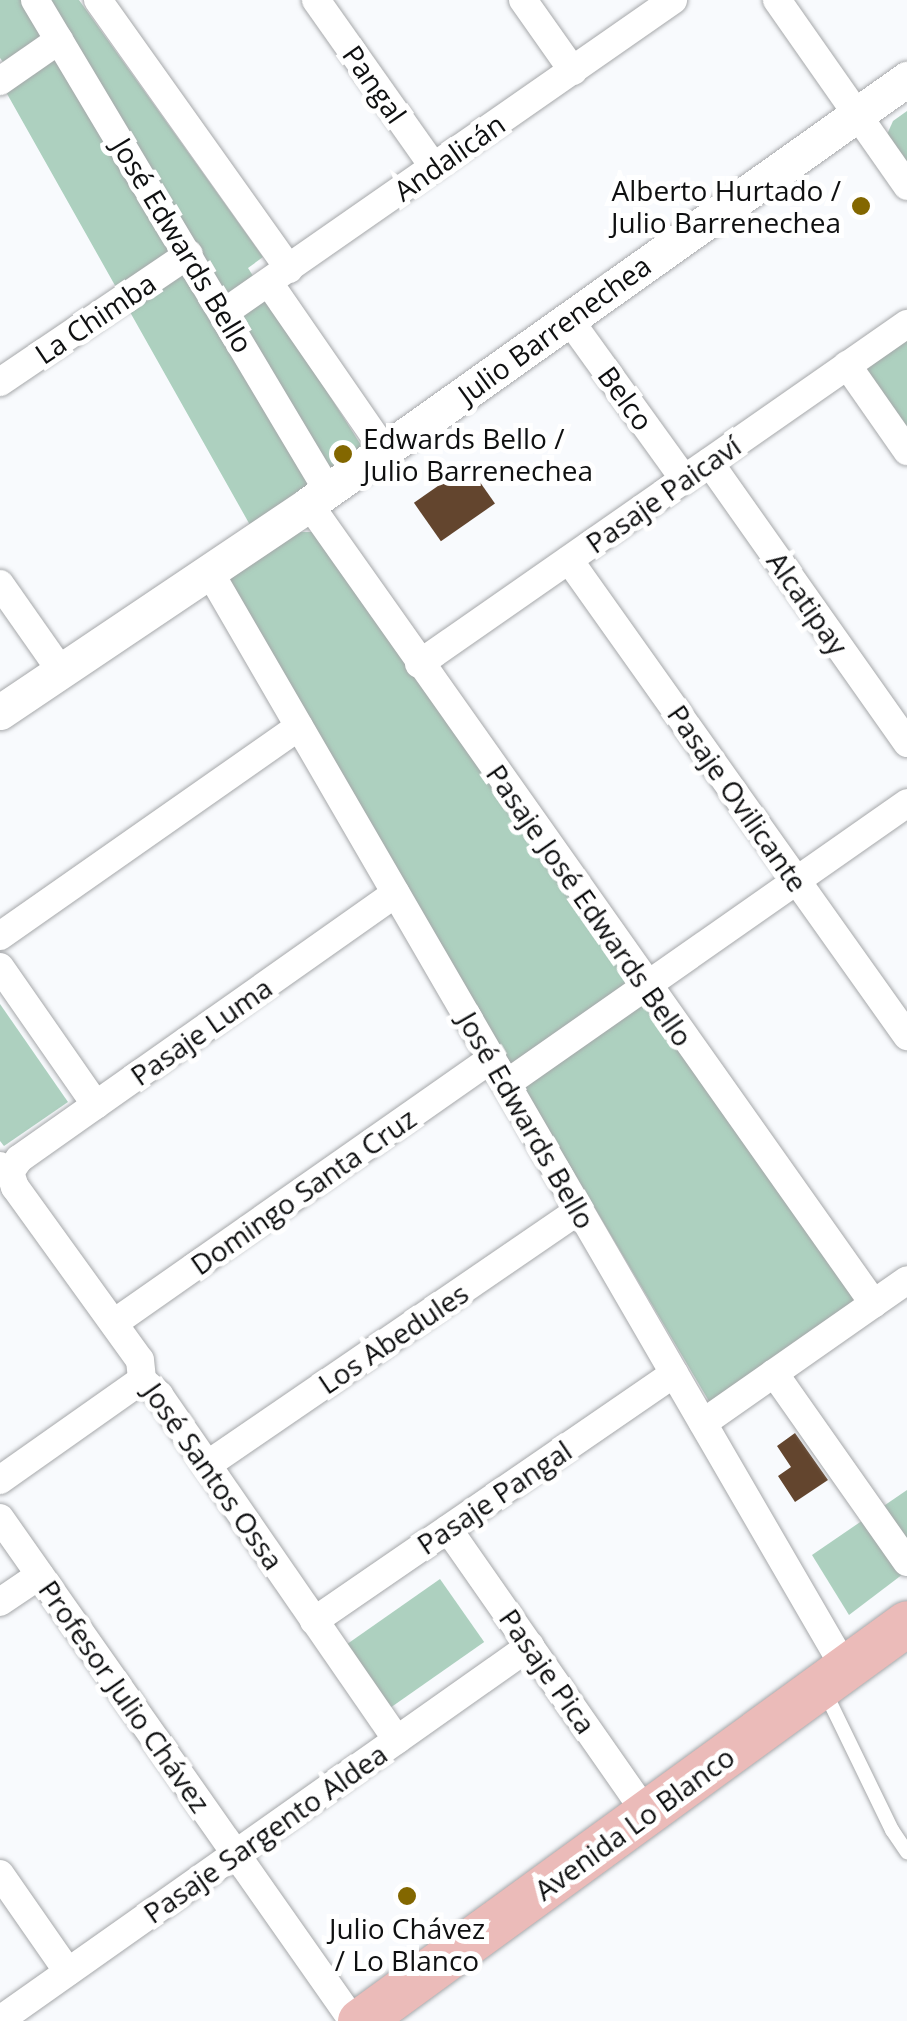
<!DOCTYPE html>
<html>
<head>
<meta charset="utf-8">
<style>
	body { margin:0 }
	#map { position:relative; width:907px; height:2021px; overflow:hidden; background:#f8fafd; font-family:"Open Sans",sans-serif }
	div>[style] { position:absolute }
	.green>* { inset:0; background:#add0bf; transform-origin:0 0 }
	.building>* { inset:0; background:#63452e; transform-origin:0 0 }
	.roads { filter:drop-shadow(0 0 2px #a6a8aa) drop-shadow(0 0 2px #a6a8aa) }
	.service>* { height:14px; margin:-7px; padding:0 7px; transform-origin:7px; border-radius:7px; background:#fff }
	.minor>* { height:28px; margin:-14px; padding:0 14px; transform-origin:14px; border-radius:14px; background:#fff }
	.tertiary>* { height:35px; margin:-17.5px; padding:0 17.5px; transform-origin:17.5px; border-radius:17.5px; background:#fff }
	.primary>* { height:45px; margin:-22.5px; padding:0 22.5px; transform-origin:22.5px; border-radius:22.5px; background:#ebbbb9 }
	.dots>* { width:28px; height:28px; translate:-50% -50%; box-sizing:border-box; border:5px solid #fff; border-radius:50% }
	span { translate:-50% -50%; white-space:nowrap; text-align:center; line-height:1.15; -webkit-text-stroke:10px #fff; paint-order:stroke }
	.street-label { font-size:28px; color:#0f1011 }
	.poi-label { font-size:28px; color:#0f1011 }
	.right { translate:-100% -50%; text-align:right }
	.left { translate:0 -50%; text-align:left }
</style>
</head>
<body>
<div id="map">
	<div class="green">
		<div style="clip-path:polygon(0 0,79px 0,263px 257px,248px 268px,363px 448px,250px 525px,6px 92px,18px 82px,0 58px)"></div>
		<div style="clip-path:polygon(907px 111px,907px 171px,885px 139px,893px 121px)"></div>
		<div style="clip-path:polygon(907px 340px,907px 435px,863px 371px)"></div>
		<div style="clip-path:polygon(297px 532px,314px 532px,866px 1300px,713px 1408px,224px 580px)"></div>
		<div style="clip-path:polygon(0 1004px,68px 1102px,4px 1146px,0 1141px)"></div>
		<div style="clip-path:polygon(907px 1490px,907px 1571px,849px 1615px,812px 1555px)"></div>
		<div style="left:440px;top:1579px;width:77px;height:115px;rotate:55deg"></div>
	</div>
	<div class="building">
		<div style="left:468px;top:465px;width:47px;height:66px;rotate:55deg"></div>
		<div style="clip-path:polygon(795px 1433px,828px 1480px,795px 1502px,778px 1476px,791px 1467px,777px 1446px)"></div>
	</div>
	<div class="roads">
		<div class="service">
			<div style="left:824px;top:1690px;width:156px;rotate:64.1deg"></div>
			<div style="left:892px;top:1830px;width:27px;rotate:56deg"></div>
		</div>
		<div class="minor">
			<div style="left:35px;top:0;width:572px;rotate:59.17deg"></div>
			<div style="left:98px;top:0;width:330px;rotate:54.6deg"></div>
			<div style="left:316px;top:0;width:204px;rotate:54.8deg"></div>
			<div style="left:523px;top:0;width:87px;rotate:54.8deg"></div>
			<div style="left:777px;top:0;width:227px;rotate:55deg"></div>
			<div style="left:0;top:81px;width:72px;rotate:-34.8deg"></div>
			<div style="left:269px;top:283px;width:204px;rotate:55.4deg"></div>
			<div style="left:225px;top:312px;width:546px;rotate:-34.85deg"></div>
			<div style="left:568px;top:318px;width:198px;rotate:54.2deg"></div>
			<div style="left:847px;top:365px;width:105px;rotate:55.1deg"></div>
			<div style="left:0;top:382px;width:228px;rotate:-34.1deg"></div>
			<div style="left:709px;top:462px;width:344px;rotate:54.8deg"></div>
			<div style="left:309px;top:504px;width:979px;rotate:54.77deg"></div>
			<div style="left:569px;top:560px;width:584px;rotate:54.62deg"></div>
			<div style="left:209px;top:571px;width:1268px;rotate:59.9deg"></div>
			<div style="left:0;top:584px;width:106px;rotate:55deg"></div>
			<div style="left:419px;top:664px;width:595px;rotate:-34.87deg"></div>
			<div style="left:0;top:936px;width:365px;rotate:-35deg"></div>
			<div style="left:0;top:967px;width:168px;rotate:55.2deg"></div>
			<div style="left:506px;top:1084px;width:490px;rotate:-35deg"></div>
			<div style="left:0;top:1166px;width:12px;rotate:31deg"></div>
			<div style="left:10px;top:1172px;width:16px;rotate:72deg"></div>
			<div style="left:15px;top:1187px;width:213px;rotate:54.2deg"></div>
			<div style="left:140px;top:1360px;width:20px;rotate:84deg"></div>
			<div style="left:10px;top:1172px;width:16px;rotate:-55deg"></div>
			<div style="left:19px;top:1159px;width:461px;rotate:-35.2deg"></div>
			<div style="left:114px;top:1323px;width:462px;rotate:-35deg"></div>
			<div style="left:774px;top:1373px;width:231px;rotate:54.9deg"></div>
			<div style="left:142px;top:1380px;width:23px;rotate:41deg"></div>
			<div style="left:159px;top:1395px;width:419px;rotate:55.4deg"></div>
			<div style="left:703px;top:1423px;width:249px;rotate:-35deg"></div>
			<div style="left:207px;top:1465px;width:451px;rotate:-34.4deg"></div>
			<div style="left:0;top:1480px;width:174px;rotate:-35.2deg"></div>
			<div style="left:0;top:1518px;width:615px;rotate:54.94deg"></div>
			<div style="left:448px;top:1529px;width:348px;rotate:55.1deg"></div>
			<div style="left:0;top:1602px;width:48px;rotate:-34deg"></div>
			<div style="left:314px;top:1621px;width:437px;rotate:-34.5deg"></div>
			<div style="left:0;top:1874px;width:119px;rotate:55.2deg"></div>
			<div style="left:0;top:2020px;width:649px;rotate:-35.21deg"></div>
		</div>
		<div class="tertiary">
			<div style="left:0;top:712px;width:372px;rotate:-33.9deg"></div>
			<div style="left:309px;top:504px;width:734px;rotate:-35.4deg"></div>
		</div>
		<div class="primary">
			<div style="left:360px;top:2021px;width:676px;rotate:-36.04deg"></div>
		</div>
	</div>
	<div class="dots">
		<div style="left:861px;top:206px;background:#836700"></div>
		<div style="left:343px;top:454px;background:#836700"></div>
		<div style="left:407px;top:1896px;background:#836700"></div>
	</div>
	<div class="street-label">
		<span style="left:375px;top:84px;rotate:55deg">Pangal</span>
		<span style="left:449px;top:157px;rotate:-35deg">Andalicán</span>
		<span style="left:183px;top:245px;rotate:59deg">José Edwards Bello</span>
		<span style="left:95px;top:318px;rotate:-34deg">La Chimba</span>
		<span style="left:554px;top:329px;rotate:-36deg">Julio Barrenechea</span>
		<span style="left:626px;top:398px;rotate:54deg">Belco</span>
		<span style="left:663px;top:494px;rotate:-35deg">Pasaje Paicaví</span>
		<span style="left:808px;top:603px;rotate:55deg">Alcatipay</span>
		<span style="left:738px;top:798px;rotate:55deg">Pasaje Ovilicante</span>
		<span style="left:590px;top:905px;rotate:55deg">Pasaje José Edwards Bello</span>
		<span style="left:201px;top:1031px;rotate:-35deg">Pasaje Luma</span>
		<span style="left:527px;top:1120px;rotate:60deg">José Edwards Bello</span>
		<span style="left:303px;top:1191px;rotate:-35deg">Domingo Santa Cruz</span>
		<span style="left:393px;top:1338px;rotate:-34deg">Los Abedules</span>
		<span style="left:214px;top:1476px;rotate:55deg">José Santos Ossa</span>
		<span style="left:494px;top:1497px;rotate:-34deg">Pasaje Pangal</span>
		<span style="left:548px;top:1671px;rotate:55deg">Pasaje Pica</span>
		<span style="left:125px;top:1696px;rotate:55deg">Profesor Julio Chávez</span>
		<span style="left:634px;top:1823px;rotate:-36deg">Avenida Lo Blanco</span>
		<span style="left:265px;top:1833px;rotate:-35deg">Pasaje Sargento Aldea</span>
	</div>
	<div class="poi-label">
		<span class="right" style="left:841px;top:206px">Alberto Hurtado /<br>Julio Barrenechea</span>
		<span class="left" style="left:363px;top:454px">Edwards Bello /<br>Julio Barrenechea</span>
		<span style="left:407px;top:1944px">Julio Chávez<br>/ Lo Blanco</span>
	</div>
</div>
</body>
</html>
